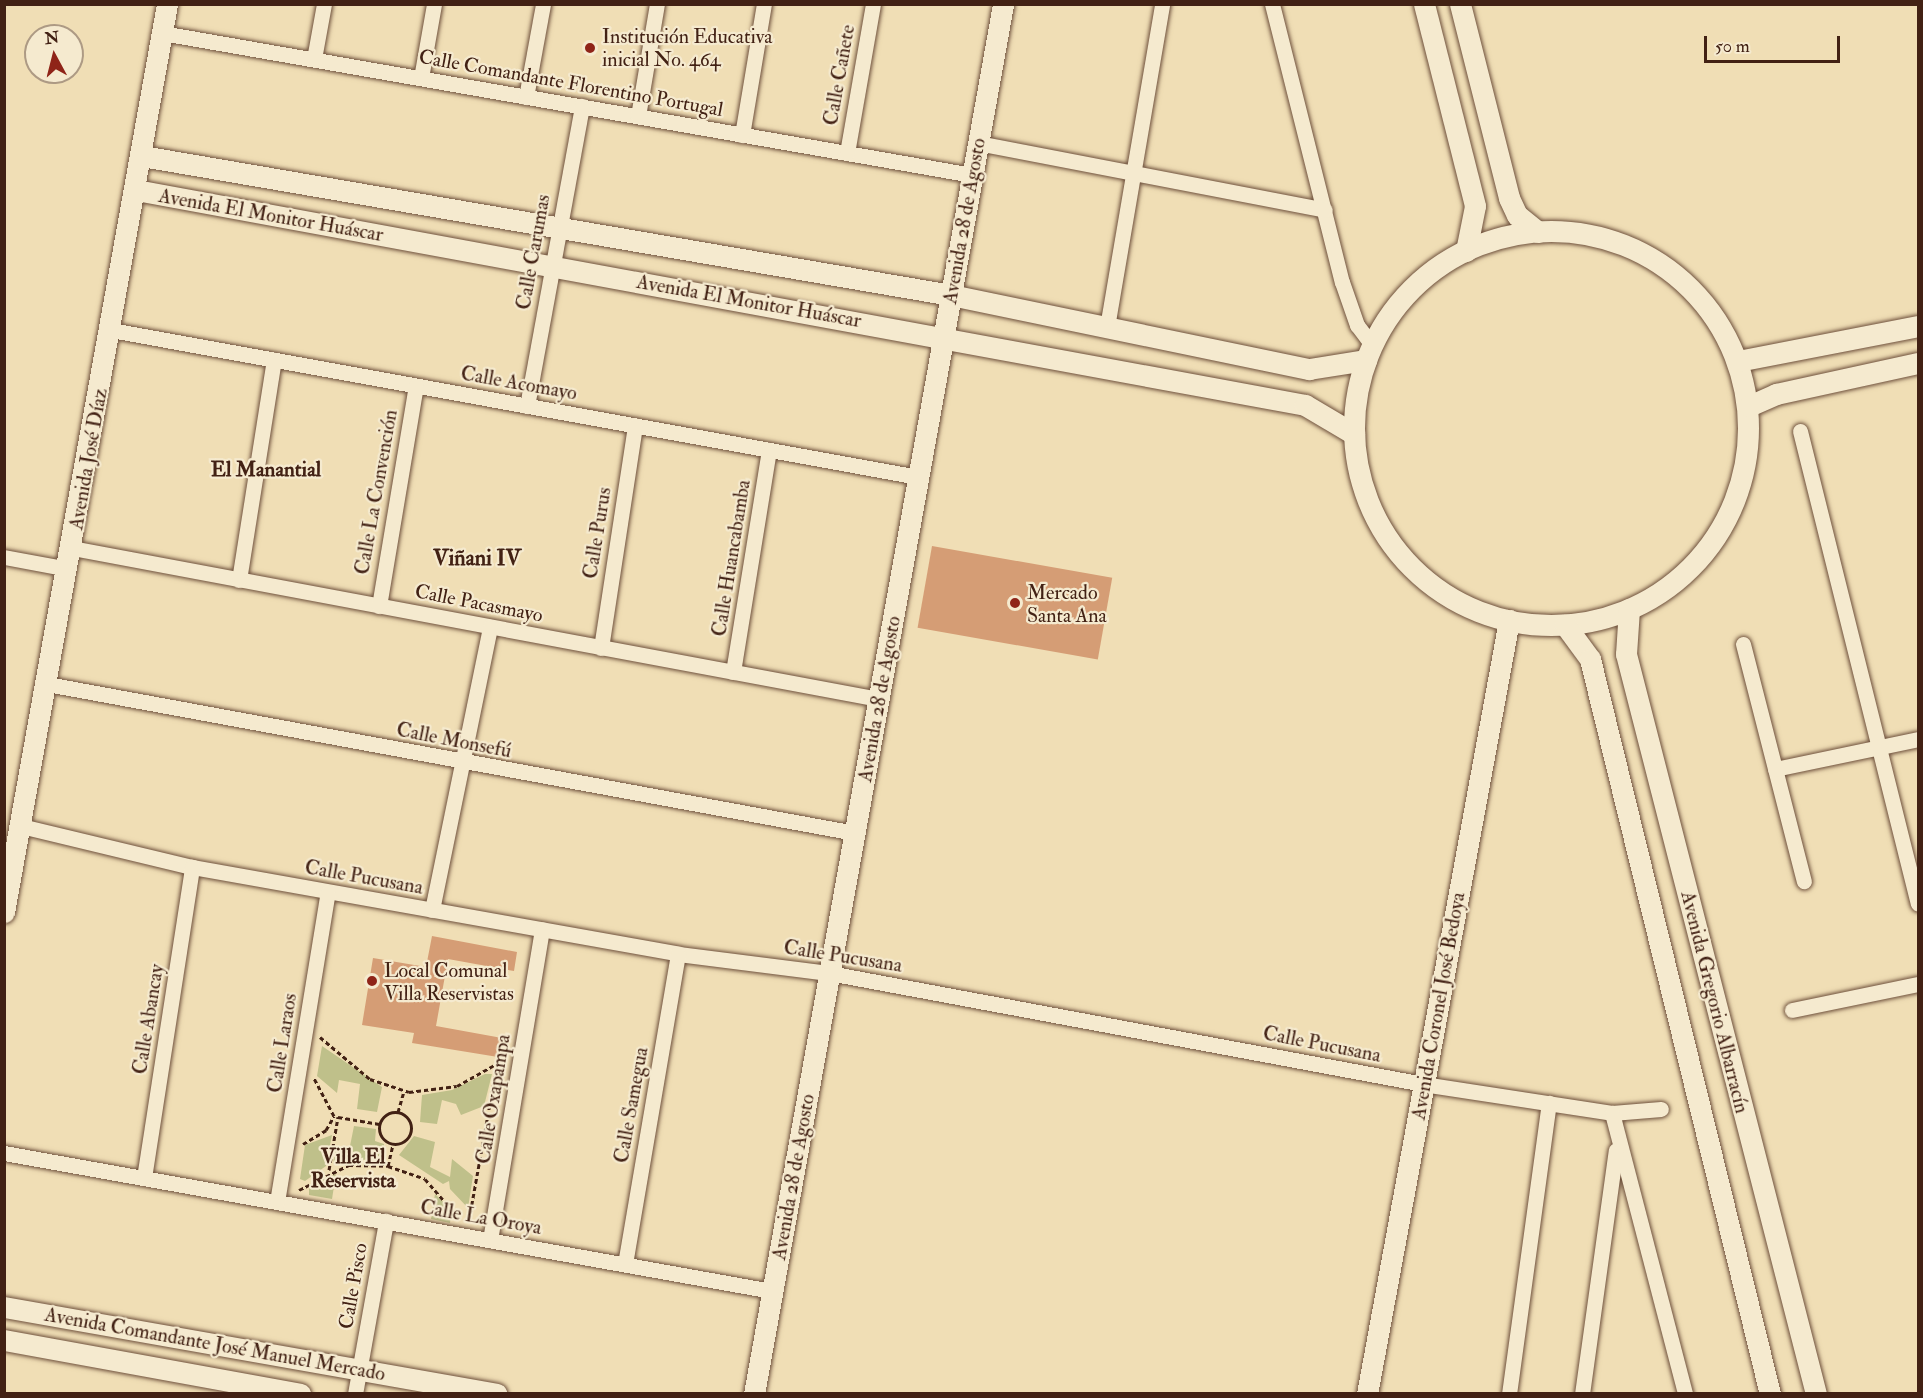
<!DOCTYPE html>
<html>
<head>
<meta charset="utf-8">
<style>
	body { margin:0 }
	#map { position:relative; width:1923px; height:1398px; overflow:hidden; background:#f0deb5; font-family:"IM FELL Double Pica",serif }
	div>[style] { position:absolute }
	.green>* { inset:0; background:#bfc08a }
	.building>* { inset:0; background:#d59d75; transform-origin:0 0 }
	.path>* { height:3px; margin-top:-1.5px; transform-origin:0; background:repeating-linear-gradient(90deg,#422114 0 4.5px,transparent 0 7.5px) }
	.path>.ring { margin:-1.5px; padding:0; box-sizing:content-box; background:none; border:3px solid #422114; border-radius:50% }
	.roads { filter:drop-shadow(0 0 2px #6e503c) drop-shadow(0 0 2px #6e503c) }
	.street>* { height:15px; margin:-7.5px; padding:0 7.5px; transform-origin:7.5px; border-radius:7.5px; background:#f5eacf }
	.secondary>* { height:21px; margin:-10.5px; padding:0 10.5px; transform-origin:10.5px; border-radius:10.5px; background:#f5eacf }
	.secondary>.ring { margin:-10.5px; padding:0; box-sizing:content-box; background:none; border:21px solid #f5eacf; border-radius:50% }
	.dots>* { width:16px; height:16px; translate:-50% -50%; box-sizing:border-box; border:3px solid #f5eacf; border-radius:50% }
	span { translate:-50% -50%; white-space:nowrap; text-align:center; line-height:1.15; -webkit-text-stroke:4.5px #f5eacf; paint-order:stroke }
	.poi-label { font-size:20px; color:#422114 }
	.left { translate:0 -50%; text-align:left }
	.street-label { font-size:20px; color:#422114 }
	.neighbourhood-label { font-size:21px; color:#422114; font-weight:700 }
	.quarter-label { font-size:22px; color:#422114; font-weight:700 }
	.frame { position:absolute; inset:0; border:6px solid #422114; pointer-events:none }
	.north { position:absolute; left:24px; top:24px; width:60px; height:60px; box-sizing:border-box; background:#f5eacf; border:2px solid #ad9a84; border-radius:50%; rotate:353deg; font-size:16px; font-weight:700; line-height:24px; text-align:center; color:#422114 }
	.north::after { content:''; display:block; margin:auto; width:21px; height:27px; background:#8f2418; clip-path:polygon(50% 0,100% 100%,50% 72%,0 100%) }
	.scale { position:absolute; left:1704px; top:36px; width:136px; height:27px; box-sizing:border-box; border:3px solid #422114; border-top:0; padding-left:8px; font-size:18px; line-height:21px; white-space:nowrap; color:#422114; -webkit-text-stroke:4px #f5eacf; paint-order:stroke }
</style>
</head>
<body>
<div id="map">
	<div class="green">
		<div style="clip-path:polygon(322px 1046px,382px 1087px,377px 1112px,357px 1109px,360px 1084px,339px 1080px,337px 1093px,317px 1076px)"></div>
		<div style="clip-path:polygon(485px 1074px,492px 1074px,484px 1106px,461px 1115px,456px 1104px,442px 1100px,437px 1124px,420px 1122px,422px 1095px,452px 1090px)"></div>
		<div style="clip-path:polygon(354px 1126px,376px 1129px,375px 1141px,384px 1144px,384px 1151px,377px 1158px,333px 1164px,335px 1151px,349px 1151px)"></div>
		<div style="clip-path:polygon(332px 1135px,326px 1166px,305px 1181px,300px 1179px,305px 1145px)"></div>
		<div style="clip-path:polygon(414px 1136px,435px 1142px,430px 1167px,450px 1177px,452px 1159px,473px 1176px,468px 1208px,450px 1189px,449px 1181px,443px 1184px,399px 1155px)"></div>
		<div style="clip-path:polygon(336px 1174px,332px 1199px,309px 1195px,309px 1186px)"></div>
		<div style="clip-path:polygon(435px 1194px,452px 1210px,450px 1223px,431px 1219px)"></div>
	</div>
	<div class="building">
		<div style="left:932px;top:546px;width:183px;height:83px;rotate:10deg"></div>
		<div style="clip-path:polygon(432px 936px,517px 952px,514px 971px,448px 959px,436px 1026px,502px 1038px,498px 1057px,412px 1043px,414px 1033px,362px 1025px,373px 958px,426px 967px)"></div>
	</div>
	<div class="path">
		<div style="left:320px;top:1037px;width:65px;rotate:40deg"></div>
		<div style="left:370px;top:1079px;width:41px;rotate:18.4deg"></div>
		<div style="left:409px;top:1092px;width:48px;rotate:-7.1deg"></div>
		<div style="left:457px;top:1086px;width:47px;rotate:-29.3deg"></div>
		<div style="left:398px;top:1112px;width:22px;rotate:-74deg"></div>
		<div class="ring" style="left:379px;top:1112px;width:29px;height:29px"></div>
		<div style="left:338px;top:1117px;width:42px;rotate:9.7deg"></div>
		<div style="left:303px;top:1144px;width:27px;rotate:-31deg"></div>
		<div style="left:326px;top:1130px;width:16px;rotate:-60deg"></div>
		<div style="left:334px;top:1116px;width:43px;rotate:-117.8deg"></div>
		<div style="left:388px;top:1166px;width:23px;rotate:-77deg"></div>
		<div style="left:329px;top:1170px;width:54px;rotate:-80.4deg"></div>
		<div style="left:299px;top:1190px;width:56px;rotate:-26.6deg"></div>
		<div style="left:349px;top:1165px;width:39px;rotate:1deg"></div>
		<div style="left:388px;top:1166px;width:39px;rotate:19deg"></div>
		<div style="left:425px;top:1179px;width:53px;rotate:48.8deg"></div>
		<div style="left:469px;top:1220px;width:158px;rotate:-79.8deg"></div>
	</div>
	<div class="roads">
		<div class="street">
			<div style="left:1272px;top:4px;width:287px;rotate:75.9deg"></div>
			<div style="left:1342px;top:282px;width:46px;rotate:70.8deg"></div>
			<div style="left:1357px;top:325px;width:26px;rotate:53deg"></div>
			<div style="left:162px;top:33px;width:822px;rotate:9.94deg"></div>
			<div style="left:314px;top:59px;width:56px;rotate:-79.7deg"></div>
			<div style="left:421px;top:78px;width:75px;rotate:-80deg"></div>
			<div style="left:526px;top:97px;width:95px;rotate:-79.6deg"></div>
			<div style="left:638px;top:116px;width:114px;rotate:-80.4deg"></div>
			<div style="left:742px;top:135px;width:133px;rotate:-80.5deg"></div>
			<div style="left:978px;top:143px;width:353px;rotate:10.9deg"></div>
			<div style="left:847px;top:153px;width:151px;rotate:-80.1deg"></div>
			<div style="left:1107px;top:327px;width:328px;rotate:-80.3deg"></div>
			<div style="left:111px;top:330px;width:820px;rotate:10.32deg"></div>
			<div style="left:527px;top:406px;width:305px;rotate:-79.6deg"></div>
			<div style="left:1800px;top:431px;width:487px;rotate:76deg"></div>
			<div style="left:72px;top:548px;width:820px;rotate:10.61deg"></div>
			<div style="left:4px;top:557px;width:65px;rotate:10.6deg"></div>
			<div style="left:239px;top:580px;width:223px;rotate:-81deg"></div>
			<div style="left:379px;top:606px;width:223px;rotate:-80.5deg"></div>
			<div style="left:1743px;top:644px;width:245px;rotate:75.6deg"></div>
			<div style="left:601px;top:648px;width:225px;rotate:-81.3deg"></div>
			<div style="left:733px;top:672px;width:225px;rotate:-80.8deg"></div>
			<div style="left:47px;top:684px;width:822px;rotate:10.45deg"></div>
			<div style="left:1775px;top:769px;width:146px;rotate:-11.8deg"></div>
			<div style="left:21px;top:826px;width:176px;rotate:13.5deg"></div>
			<div style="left:192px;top:867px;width:494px;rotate:10.1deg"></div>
			<div style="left:678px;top:954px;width:152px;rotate:7.2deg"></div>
			<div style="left:829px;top:973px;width:604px;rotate:10.58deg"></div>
			<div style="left:1423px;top:1084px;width:191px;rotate:8.7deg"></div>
			<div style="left:1612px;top:1113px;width:49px;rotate:-4.7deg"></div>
			<div style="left:432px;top:910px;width:289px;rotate:-78.4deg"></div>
			<div style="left:1792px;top:1010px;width:129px;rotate:-11.7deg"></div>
			<div style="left:1612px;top:1113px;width:290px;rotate:75.4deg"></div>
			<div style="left:4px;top:1153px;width:780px;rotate:10.19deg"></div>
			<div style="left:144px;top:1178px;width:315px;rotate:-81.2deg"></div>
			<div style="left:277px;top:1202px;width:314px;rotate:-80.7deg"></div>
			<div style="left:490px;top:1240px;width:315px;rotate:-80.5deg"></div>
			<div style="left:625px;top:1264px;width:314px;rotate:-80.3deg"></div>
			<div style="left:355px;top:1394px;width:176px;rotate:-79.8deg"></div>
			<div style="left:1509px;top:1394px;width:294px;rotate:-82.2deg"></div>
			<div style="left:1582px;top:1394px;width:246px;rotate:-82.1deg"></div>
		</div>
		<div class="secondary">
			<div style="left:1424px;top:4px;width:208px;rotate:75.8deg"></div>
			<div style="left:1475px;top:206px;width:46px;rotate:101.3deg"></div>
			<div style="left:1460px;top:4px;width:200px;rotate:75.8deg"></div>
			<div style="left:1509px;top:198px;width:19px;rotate:65deg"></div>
			<div style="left:1517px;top:215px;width:27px;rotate:39deg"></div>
			<div style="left:142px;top:156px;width:821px;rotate:9.75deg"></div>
			<div style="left:951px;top:295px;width:366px;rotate:11.7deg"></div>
			<div style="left:1309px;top:369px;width:58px;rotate:-9deg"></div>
			<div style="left:136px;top:190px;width:1189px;rotate:10.42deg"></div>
			<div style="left:1305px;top:405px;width:57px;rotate:30.6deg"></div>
			<div class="ring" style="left:1354px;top:231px;width:373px;height:373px"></div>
			<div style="left:1738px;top:361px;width:183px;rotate:-11deg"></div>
			<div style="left:1749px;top:406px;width:30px;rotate:-24deg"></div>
			<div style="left:1776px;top:394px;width:145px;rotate:-12.3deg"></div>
			<div style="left:1629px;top:609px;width:45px;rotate:93.8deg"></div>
			<div style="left:1626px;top:654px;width:764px;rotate:75.6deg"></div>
			<div style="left:1565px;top:625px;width:42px;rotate:53.7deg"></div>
			<div style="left:1590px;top:659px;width:757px;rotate:76.24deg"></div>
			<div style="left:4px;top:912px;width:923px;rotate:-79.82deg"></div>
			<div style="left:4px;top:1307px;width:500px;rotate:10deg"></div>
			<div style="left:4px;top:1340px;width:301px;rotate:10.3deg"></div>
			<div style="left:754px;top:1394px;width:1412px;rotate:-79.84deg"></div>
			<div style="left:1367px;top:1394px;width:787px;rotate:-79.6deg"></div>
		</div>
	</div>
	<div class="dots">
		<div style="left:590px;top:48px;background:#8f2418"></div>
		<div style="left:1015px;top:603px;background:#8f2418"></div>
		<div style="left:372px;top:981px;background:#8f2418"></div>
	</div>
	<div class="poi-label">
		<span class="left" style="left:602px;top:48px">Institución Educativa<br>inicial No. 464</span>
		<span class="left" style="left:1027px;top:604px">Mercado<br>Santa Ana</span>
		<span class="left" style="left:384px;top:982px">Local Comunal<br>Villa Reservistas</span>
	</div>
	<div class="street-label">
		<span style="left:839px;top:75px;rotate:-80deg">Calle Cañete</span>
		<span style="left:571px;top:83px;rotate:10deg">Calle Comandante Florentino Portugal</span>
		<span style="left:271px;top:215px;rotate:10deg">Avenida El Monitor Huáscar</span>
		<span style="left:964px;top:221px;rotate:-80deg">Avenida 28 de Agosto</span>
		<span style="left:533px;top:252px;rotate:-80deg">Calle Carumas</span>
		<span style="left:749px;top:301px;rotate:10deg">Avenida El Monitor Huáscar</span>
		<span style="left:519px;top:383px;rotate:10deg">Calle Acomayo</span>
		<span style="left:88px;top:459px;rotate:-80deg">Avenida José Díaz</span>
		<span style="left:376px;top:492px;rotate:-80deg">Calle La Convención</span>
		<span style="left:597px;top:533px;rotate:-81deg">Calle Purus</span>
		<span style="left:731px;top:558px;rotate:-81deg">Calle Huancabamba</span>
		<span style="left:479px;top:603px;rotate:11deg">Calle Pacasmayo</span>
		<span style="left:879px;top:699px;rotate:-80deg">Avenida 28 de Agosto</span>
		<span style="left:454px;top:740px;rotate:11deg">Calle Monsefú</span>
		<span style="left:364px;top:877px;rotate:10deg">Calle Pucusana</span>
		<span style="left:843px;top:956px;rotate:9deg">Calle Pucusana</span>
		<span style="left:1715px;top:1002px;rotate:76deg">Avenida Gregorio Albarracín</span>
		<span style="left:1438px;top:1006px;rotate:-80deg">Avenida Coronel José Bedoya</span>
		<span style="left:148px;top:1019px;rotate:-81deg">Calle Abancay</span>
		<span style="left:282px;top:1043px;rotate:-81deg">Calle Laraos</span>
		<span style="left:1322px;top:1044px;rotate:11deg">Calle Pucusana</span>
		<span style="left:493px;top:1099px;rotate:-81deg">Calle Oxapampa</span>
		<span style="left:631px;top:1105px;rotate:-80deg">Calle Samegua</span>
		<span style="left:793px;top:1177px;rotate:-80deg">Avenida 28 de Agosto</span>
		<span style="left:481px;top:1217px;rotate:10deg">Calle La Oroya</span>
		<span style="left:353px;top:1286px;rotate:-80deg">Calle Pisco</span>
		<span style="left:215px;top:1344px;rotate:10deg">Avenida Comandante José Manuel Mercado</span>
	</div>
	<div class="neighbourhood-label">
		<span style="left:266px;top:470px">El Manantial</span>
		<span style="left:353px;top:1169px">Villa El<br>Reservista</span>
	</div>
	<div class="quarter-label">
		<span style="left:477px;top:559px">Viñani IV</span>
	</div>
	<div class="frame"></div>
	<div class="north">N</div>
	<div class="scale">50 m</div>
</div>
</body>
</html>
